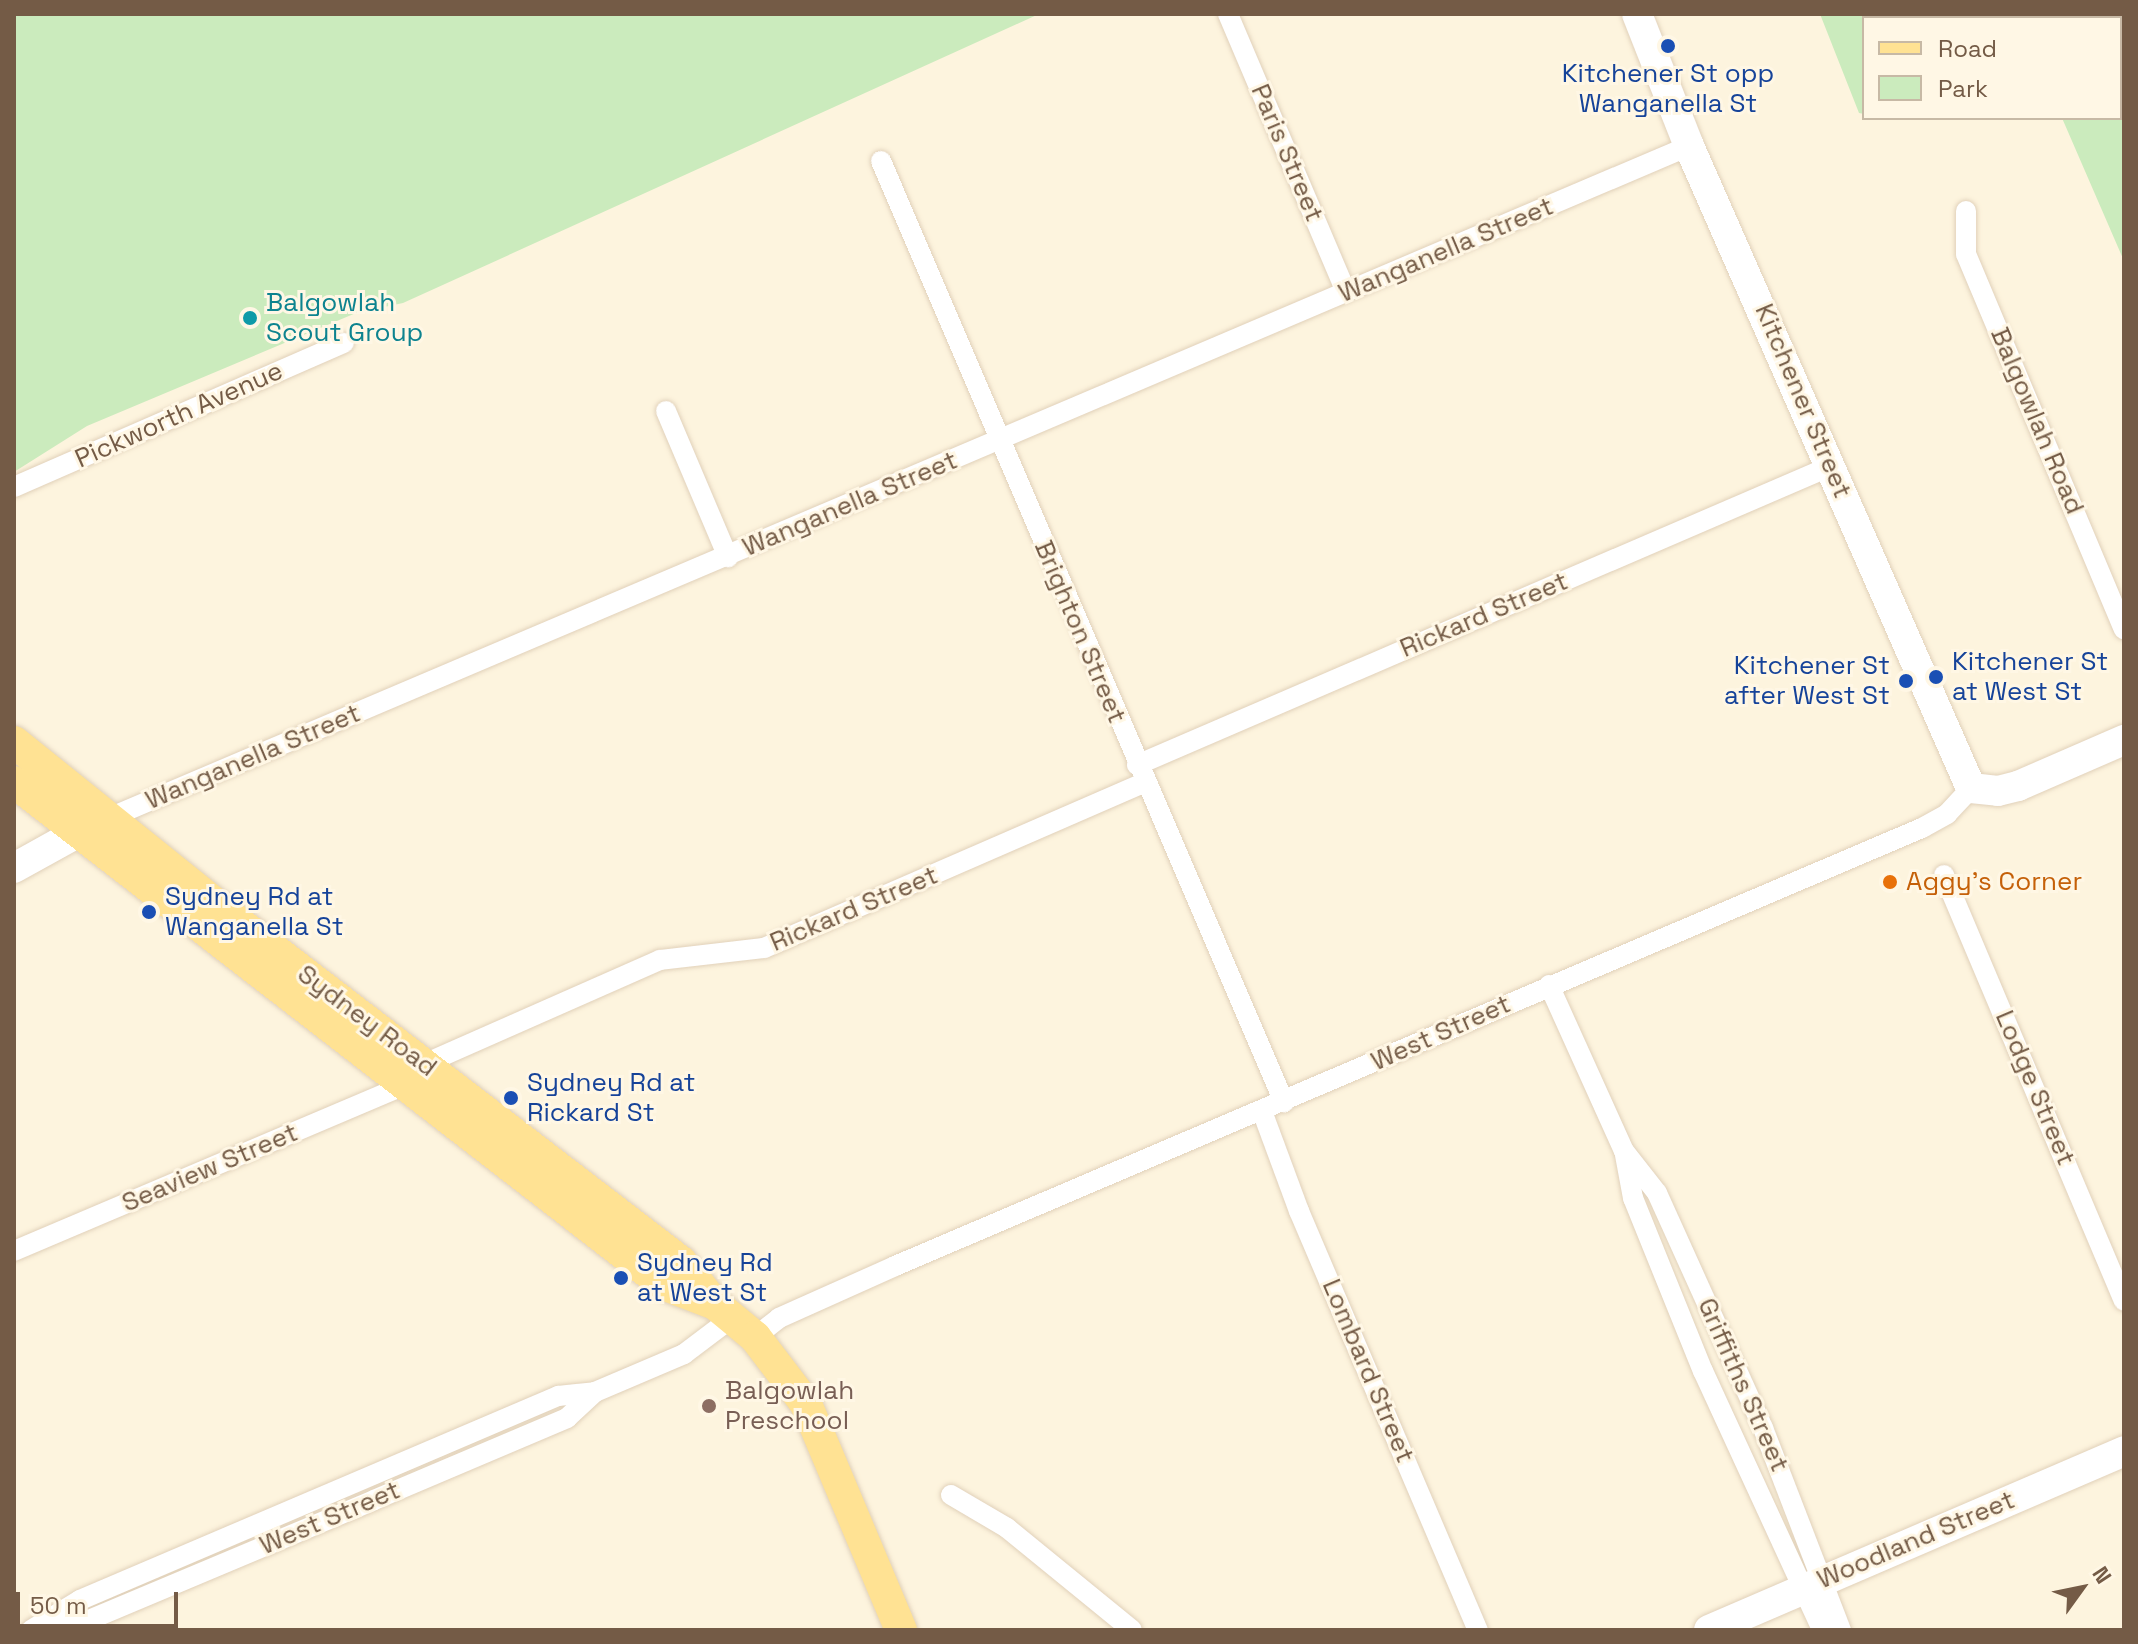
<!DOCTYPE html>
<html>
<head>
<meta charset="utf-8">
<style>
	body { margin:0 }
	#map { position:relative; width:2138px; height:1644px; overflow:hidden; background:#fdf4de; font-family:"Space Grotesk",sans-serif }
	div>[style] { position:absolute }
	.green>* { inset:0; background:#cbebbd }
	.stream>* { height:6px; margin:-3px; padding:0 3px; transform-origin:3px; border-radius:3px; background:#b3dae7 }
	.roads { filter:drop-shadow(0 0 2px #e1d1ba) drop-shadow(0 0 2px #e1d1ba) }
	.street>* { height:20px; margin:-10px; padding:0 10px; transform-origin:10px; border-radius:10px; background:#fff }
	.secondary>* { height:30px; margin:-15px; padding:0 15px; transform-origin:15px; border-radius:15px; background:#fff }
	.primary>* { height:32px; margin:-16px; padding:0 16px; transform-origin:16px; border-radius:16px; background:#ffe293 }
	.highway>* { height:38px; margin:-19px; padding:0 19px; transform-origin:19px; border-radius:19px; background:#fbb892 }
	.dots>* { width:22px; height:22px; translate:-50% -50%; box-sizing:border-box; border:4px solid #fff7e5; border-radius:50% }
	span { translate:-50% -50%; white-space:nowrap; text-align:center; line-height:1.15; -webkit-text-stroke:6px #fff7e5; paint-order:stroke }
	.transit-label { font-size:26px; color:#164399 }
	.left { translate:0 -50%; text-align:left }
	.right { translate:-100% -50%; text-align:right }
	.street-label { font-size:26px; color:#745b46 }
	.culture-label { font-size:26px; color:#0d838f }
	.food-label { font-size:26px; color:#c56008 }
	.education-label { font-size:26px; color:#785e54 }
	.frame { position:absolute; inset:0; border:16px solid #745b46; pointer-events:none }
	.legend { position:absolute; left:1862px; top:16px; width:260px; height:104px; box-sizing:border-box; background:#fff7e5; border:2px solid #c7b9a5; margin:0; padding:10px 14px; list-style:none; font-size:24px; color:#745b46 }
	.legend li { display:flex; align-items:center; gap:16px; height:40px }
	.legend b { width:40px; border:2px solid #c7b9a5 }
	.north { position:absolute; left:2042px; top:1548px; width:80px; height:80px; -webkit-text-stroke:6px #fff7e5; paint-order:stroke; rotate:57deg; font-size:22px; font-weight:700; line-height:32px; text-align:center; color:#745b46 }
	.north::after { content:''; display:block; margin:auto; width:28px; height:36px; background:#745b46; clip-path:polygon(50% 0,100% 100%,50% 72%,0 100%) }
	.scale { position:absolute; left:16px; top:1592px; width:162px; height:36px; box-sizing:border-box; border:4px solid #745b46; border-top:0; padding-left:10px; font-size:24px; line-height:28px; white-space:nowrap; color:#745b46; -webkit-text-stroke:6px #fff7e5; paint-order:stroke }
</style>
</head>
<body>
<div id="map">
	<div class="green">
		<div style="clip-path:polygon(14px 14px,1039px 14px,403px 303px,356px 313px,87px 426px,14px 472px)"></div>
		<div style="clip-path:polygon(1820px 14px,2066px 14px,2070px 18px,1864px 18px,1864px 114px,1859px 113px)"></div>
		<div style="clip-path:polygon(2120px 72px,2124px 76px,2124px 261px,2062px 118px,2120px 118px)"></div>
	</div>
	<div class="stream">
		<div style="left:2001px;top:14px;width:7px;rotate:34deg"></div>
		<div style="left:2120px;top:112px;width:6px;rotate:45deg"></div>
	</div>
	<div class="roads">
		<div class="street">
			<div style="left:1228px;top:14px;width:302px;rotate:67deg"></div>
			<div style="left:881px;top:161px;width:1024px;rotate:66.82deg"></div>
			<div style="left:1966px;top:211px;width:43px;rotate:90deg"></div>
			<div style="left:1966px;top:254px;width:407px;rotate:67.2deg"></div>
			<div style="left:666px;top:411px;width:159px;rotate:67deg"></div>
			<div style="left:14px;top:487px;width:360px;rotate:-23.6deg"></div>
			<div style="left:1137px;top:765px;width:756px;rotate:-23.31deg"></div>
			<div style="left:102px;top:821px;width:1725px;rotate:-23.04deg"></div>
			<div style="left:1944px;top:875px;width:462px;rotate:67.1deg"></div>
			<div style="left:1549px;top:985px;width:182px;rotate:65.7deg"></div>
			<div style="left:1624px;top:1151px;width:53px;rotate:51.8deg"></div>
			<div style="left:1657px;top:1193px;width:258px;rotate:65.7deg"></div>
			<div style="left:1763px;top:1428px;width:217px;rotate:68.9deg"></div>
			<div style="left:424px;top:1064px;width:258px;rotate:-23.8deg"></div>
			<div style="left:660px;top:960px;width:105px;rotate:-6.6deg"></div>
			<div style="left:764px;top:948px;width:414px;rotate:-23.5deg"></div>
			<div style="left:1262px;top:1111px;width:107px;rotate:69.7deg"></div>
			<div style="left:1299px;top:1211px;width:456px;rotate:66.9deg"></div>
			<div style="left:1625px;top:1155px;width:44px;rotate:79.5deg"></div>
			<div style="left:1633px;top:1198px;width:187px;rotate:68deg"></div>
			<div style="left:1703px;top:1371px;width:285px;rotate:65.3deg"></div>
			<div style="left:14px;top:1251px;width:426px;rotate:-23deg"></div>
			<div style="left:755px;top:1337px;width:31px;rotate:-38deg"></div>
			<div style="left:779px;top:1318px;width:127px;rotate:-24.1deg"></div>
			<div style="left:895px;top:1266px;width:1117px;rotate:-23.1deg"></div>
			<div style="left:1922px;top:828px;width:29px;rotate:-29deg"></div>
			<div style="left:1947px;top:814px;width:35px;rotate:-47deg"></div>
			<div style="left:951px;top:1495px;width:65px;rotate:30.5deg"></div>
			<div style="left:1007px;top:1528px;width:161px;rotate:39.2deg"></div>
			<div style="left:55px;top:1620px;width:34px"></div>
			<div style="left:89px;top:1620px;width:309px;rotate:-22.8deg"></div>
			<div style="left:374px;top:1500px;width:210px;rotate:-23deg"></div>
			<div style="left:567px;top:1418px;width:38px;rotate:-43deg"></div>
			<div style="left:31px;top:1630px;width:57px;rotate:-31.5deg"></div>
			<div style="left:80px;top:1600px;width:520px;rotate:-23.11deg"></div>
			<div style="left:558px;top:1396px;width:37px;rotate:-6deg"></div>
			<div style="left:595px;top:1392px;width:97px;rotate:-23.1deg"></div>
			<div style="left:684px;top:1354px;width:61px;rotate:-37.1deg"></div>
		</div>
		<div class="secondary">
			<div style="left:1637px;top:14px;width:142px;rotate:68.5deg"></div>
			<div style="left:1689px;top:146px;width:701px;rotate:66.29deg"></div>
			<div style="left:1971px;top:788px;width:27px;rotate:6deg"></div>
			<div style="left:1998px;top:791px;width:21px;rotate:-14deg"></div>
			<div style="left:2018px;top:786px;width:116px;rotate:-23.5deg"></div>
			<div style="left:14px;top:868px;width:74px;rotate:-29deg"></div>
			<div style="left:1709px;top:1630px;width:452px;rotate:-23.3deg"></div>
		</div>
		<div class="primary">
			<div style="left:14px;top:742px;width:282px;rotate:38.8deg"></div>
			<div style="left:234px;top:919px;width:563px;rotate:37.5deg"></div>
			<div style="left:681px;top:1262px;width:51px;rotate:51.3deg"></div>
			<div style="left:14px;top:782px;width:820px;rotate:37.72deg"></div>
			<div style="left:663px;top:1284px;width:56px;rotate:21deg"></div>
			<div style="left:715px;top:1304px;width:52px;rotate:39.5deg"></div>
			<div style="left:755px;top:1337px;width:84px;rotate:52.7deg"></div>
			<div style="left:806px;top:1404px;width:245px;rotate:67.2deg"></div>
		</div>
		<div class="highway">
			<div style="left:2119px;top:14px;width:7px;rotate:45deg"></div>
		</div>
	</div>
	<div class="dots">
		<div style="left:1668px;top:46px;background:#1a4fb4"></div>
		<div style="left:250px;top:318px;background:#0f9aa8"></div>
		<div style="left:1936px;top:677px;background:#1a4fb4"></div>
		<div style="left:1906px;top:681px;background:#1a4fb4"></div>
		<div style="left:1890px;top:882px;background:#e8710a"></div>
		<div style="left:149px;top:912px;background:#1a4fb4"></div>
		<div style="left:511px;top:1098px;background:#1a4fb4"></div>
		<div style="left:621px;top:1278px;background:#1a4fb4"></div>
		<div style="left:709px;top:1406px;background:#8d6e63"></div>
	</div>
	<div class="transit-label">
		<span style="left:1668px;top:89px">Kitchener St opp<br>Wanganella St</span>
		<span class="left" style="left:1952px;top:677px">Kitchener St<br>at West St</span>
		<span class="right" style="left:1890px;top:681px">Kitchener St<br>after West St</span>
		<span class="left" style="left:165px;top:912px">Sydney Rd at<br>Wanganella St</span>
		<span class="left" style="left:527px;top:1098px">Sydney Rd at<br>Rickard St</span>
		<span class="left" style="left:637px;top:1278px">Sydney Rd<br>at West St</span>
	</div>
	<div class="street-label">
		<span style="left:1287px;top:153px;rotate:67deg">Paris Street</span>
		<span style="left:1446px;top:250px;rotate:-23deg">Wanganella Street</span>
		<span style="left:1803px;top:401px;rotate:67deg">Kitchener Street</span>
		<span style="left:179px;top:415px;rotate:-24deg">Pickworth Avenue</span>
		<span style="left:2037px;top:421px;rotate:67deg">Balgowlah Road</span>
		<span style="left:850px;top:504px;rotate:-23deg">Wanganella Street</span>
		<span style="left:1484px;top:615px;rotate:-23deg">Rickard Street</span>
		<span style="left:1080px;top:632px;rotate:67deg">Brighton Street</span>
		<span style="left:253px;top:757px;rotate:-23deg">Wanganella Street</span>
		<span style="left:854px;top:909px;rotate:-23deg">Rickard Street</span>
		<span style="left:367px;top:1021px;rotate:37deg">Sydney Road</span>
		<span style="left:1441px;top:1033px;rotate:-24deg">West Street</span>
		<span style="left:2035px;top:1088px;rotate:67deg">Lodge Street</span>
		<span style="left:210px;top:1168px;rotate:-23deg">Seaview Street</span>
		<span style="left:1368px;top:1371px;rotate:67deg">Lombard Street</span>
		<span style="left:1743px;top:1385px;rotate:66deg">Griffiths Street</span>
		<span style="left:330px;top:1518px;rotate:-23deg">West Street</span>
		<span style="left:1916px;top:1540px;rotate:-23deg">Woodland Street</span>
	</div>
	<div class="culture-label">
		<span class="left" style="left:266px;top:318px">Balgowlah<br>Scout Group</span>
	</div>
	<div class="food-label">
		<span class="left" style="left:1906px;top:882px">Aggy’s Corner</span>
	</div>
	<div class="education-label">
		<span class="left" style="left:725px;top:1406px">Balgowlah<br>Preschool</span>
	</div>
	<div class="frame"></div>
	<ul class="legend">
	<li><b style="height:10px;background:#ffe293"></b>Road</li>
	<li><b style="height:22px;background:#cbebbd"></b>Park</li>
	</ul>
	<div class="north">N</div>
	<div class="scale">50 m</div>
</div>
</body>
</html>
